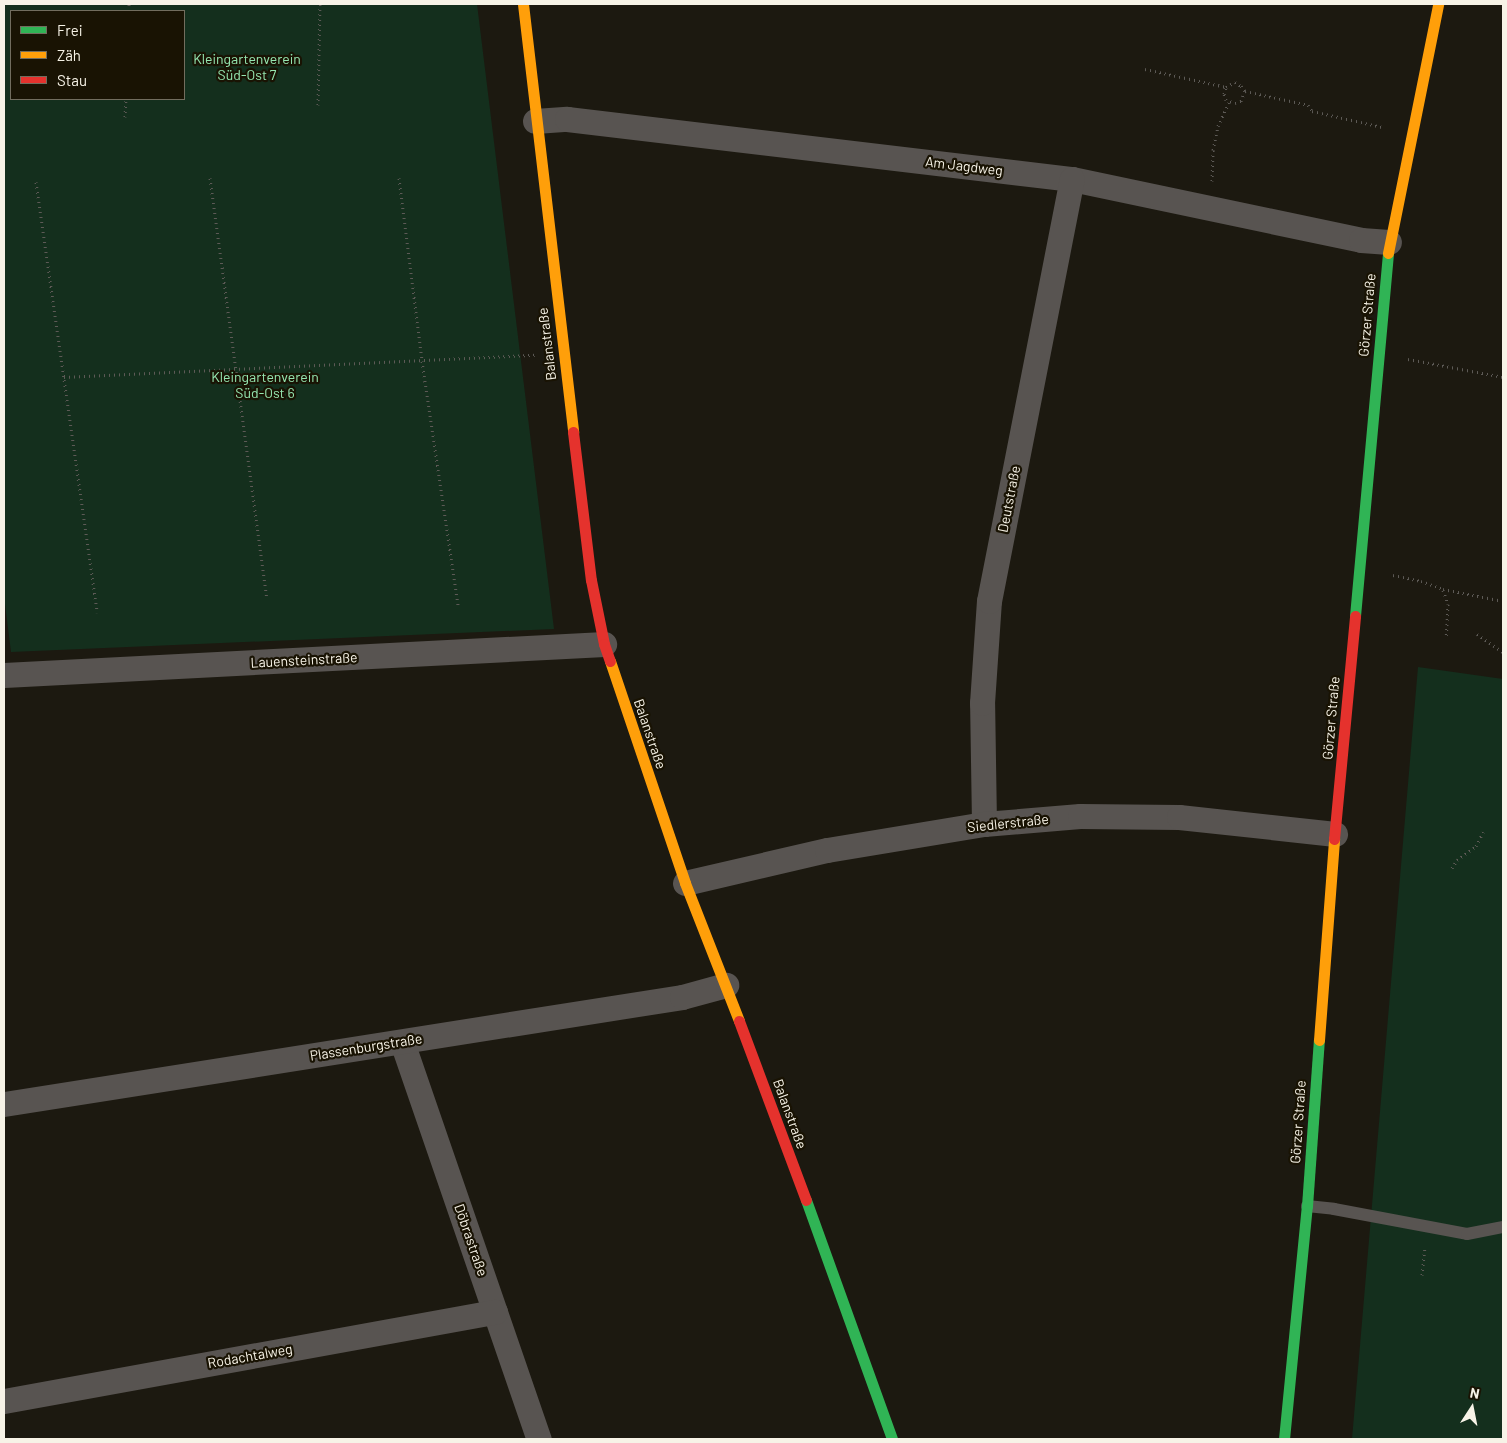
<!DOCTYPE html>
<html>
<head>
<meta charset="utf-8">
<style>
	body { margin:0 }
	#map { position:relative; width:1507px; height:1443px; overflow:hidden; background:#1c1910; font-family:Barlow,sans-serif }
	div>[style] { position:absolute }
	.green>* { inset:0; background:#142f1d }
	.path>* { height:3px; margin-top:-1.5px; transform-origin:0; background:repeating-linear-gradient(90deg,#5d5a56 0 1px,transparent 0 5px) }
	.lane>* { height:12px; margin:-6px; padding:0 6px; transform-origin:6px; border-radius:6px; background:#585451 }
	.street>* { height:25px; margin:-12.5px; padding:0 12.5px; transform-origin:12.5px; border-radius:12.5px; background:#585451 }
	.fast>* { height:11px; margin:-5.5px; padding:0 5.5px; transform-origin:5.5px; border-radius:5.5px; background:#30b455 }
	.slow>* { height:11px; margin:-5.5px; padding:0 5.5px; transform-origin:5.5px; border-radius:5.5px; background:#ff9f0a }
	.jam>* { height:11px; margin:-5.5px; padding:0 5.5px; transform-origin:5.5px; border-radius:5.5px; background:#e5322d }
	span { translate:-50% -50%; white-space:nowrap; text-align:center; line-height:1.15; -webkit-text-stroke:4.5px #191303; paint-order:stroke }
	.park-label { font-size:14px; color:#95e6b0 }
	.street-label { font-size:14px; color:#f7f3e7 }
	.frame { position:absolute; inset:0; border:5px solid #f7f3e7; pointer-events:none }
	.legend { position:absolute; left:10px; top:10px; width:175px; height:90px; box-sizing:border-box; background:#191303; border:1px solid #726d5e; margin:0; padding:6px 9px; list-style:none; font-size:15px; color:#f7f3e7 }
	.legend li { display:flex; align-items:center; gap:10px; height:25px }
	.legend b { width:25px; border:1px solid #726d5e }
	.north { position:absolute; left:1447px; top:1383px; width:50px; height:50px; -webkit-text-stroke:4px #191303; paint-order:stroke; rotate:11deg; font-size:14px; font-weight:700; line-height:20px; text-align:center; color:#f7f3e7 }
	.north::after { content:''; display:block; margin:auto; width:18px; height:22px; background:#f7f3e7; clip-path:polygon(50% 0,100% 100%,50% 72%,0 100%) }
</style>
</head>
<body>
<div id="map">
	<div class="green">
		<div style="clip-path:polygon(evenodd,4px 4px,477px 4px,554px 629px,11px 652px,4px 596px,4px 4px,11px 11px,184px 11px,184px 99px,11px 99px,11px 11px)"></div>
		<div style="clip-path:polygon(1418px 667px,1503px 679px,1503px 1439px,1352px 1439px)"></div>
	</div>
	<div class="path">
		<div style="left:129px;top:11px;width:7px;rotate:-90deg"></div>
		<div style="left:1145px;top:69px;width:83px;rotate:12.5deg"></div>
		<div style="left:1245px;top:91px;width:11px;rotate:112deg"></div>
		<div style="left:1241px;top:101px;width:5px;rotate:158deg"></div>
		<div style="left:1236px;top:103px;width:10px;rotate:-163deg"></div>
		<div style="left:1226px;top:100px;width:6px;rotate:-108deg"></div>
		<div style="left:1224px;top:94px;width:7px;rotate:-74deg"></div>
		<div style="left:1226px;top:87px;width:10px;rotate:-29deg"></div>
		<div style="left:1235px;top:82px;width:7px;rotate:34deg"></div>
		<div style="left:1241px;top:86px;width:6px;rotate:51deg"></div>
		<div style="left:1245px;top:91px;width:65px;rotate:12.5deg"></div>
		<div style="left:1308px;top:105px;width:7px;rotate:56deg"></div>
		<div style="left:1312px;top:111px;width:72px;rotate:12.9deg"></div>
		<div style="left:318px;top:105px;width:101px;rotate:-88.9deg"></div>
		<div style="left:125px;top:117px;width:18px;rotate:-87deg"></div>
		<div style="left:210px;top:178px;width:423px;rotate:82.3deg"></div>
		<div style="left:399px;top:178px;width:184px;rotate:82.8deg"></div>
		<div style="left:422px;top:361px;width:248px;rotate:81.6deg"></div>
		<div style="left:1212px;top:181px;width:31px;rotate:-88deg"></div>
		<div style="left:1213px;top:150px;width:25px;rotate:-78deg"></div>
		<div style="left:1218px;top:126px;width:26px;rotate:-65deg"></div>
		<div style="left:36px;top:182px;width:435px;rotate:81.9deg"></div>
		<div style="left:1408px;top:359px;width:97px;rotate:10.7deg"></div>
		<div style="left:64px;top:377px;width:472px;rotate:-2.7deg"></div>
		<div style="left:1393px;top:575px;width:29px;rotate:12deg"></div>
		<div style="left:1421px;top:581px;width:23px;rotate:20deg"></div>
		<div style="left:1443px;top:589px;width:61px;rotate:11.3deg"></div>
		<div style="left:1443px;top:590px;width:15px;rotate:70deg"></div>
		<div style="left:1448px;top:604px;width:34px;rotate:93deg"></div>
		<div style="left:1477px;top:634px;width:32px;rotate:35deg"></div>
		<div style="left:1452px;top:868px;width:9px;rotate:-58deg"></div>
		<div style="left:1457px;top:860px;width:24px;rotate:-36deg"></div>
		<div style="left:1476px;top:846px;width:16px;rotate:-63deg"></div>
		<div style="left:1422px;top:1275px;width:27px;rotate:-84deg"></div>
	</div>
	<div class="lane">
		<div style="left:1307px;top:1206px;width:27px;rotate:6deg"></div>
		<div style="left:1334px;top:1209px;width:135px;rotate:10.6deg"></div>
		<div style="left:1467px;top:1234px;width:37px;rotate:-11deg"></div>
	</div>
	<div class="street">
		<div style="left:535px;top:121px;width:32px;rotate:-4deg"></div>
		<div style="left:567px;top:119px;width:509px;rotate:6.78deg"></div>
		<div style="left:1072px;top:179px;width:295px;rotate:11.9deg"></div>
		<div style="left:1361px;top:240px;width:28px;rotate:4deg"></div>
		<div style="left:4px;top:675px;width:601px;rotate:-2.96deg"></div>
		<div style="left:984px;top:824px;width:121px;rotate:-90.9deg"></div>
		<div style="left:982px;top:703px;width:102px;rotate:-86.1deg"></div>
		<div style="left:989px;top:601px;width:430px;rotate:-78.9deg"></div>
		<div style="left:685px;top:883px;width:146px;rotate:-13.1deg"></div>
		<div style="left:827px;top:850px;width:159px;rotate:-9.4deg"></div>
		<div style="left:984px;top:824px;width:96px;rotate:-4.8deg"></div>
		<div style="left:1080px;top:816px;width:99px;rotate:0.6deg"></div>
		<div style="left:1179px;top:817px;width:157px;rotate:6.2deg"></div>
		<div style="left:402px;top:1042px;width:420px;rotate:71deg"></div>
		<div style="left:4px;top:1104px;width:686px;rotate:-8.97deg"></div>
		<div style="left:682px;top:997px;width:46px;rotate:-15.3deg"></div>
		<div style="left:4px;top:1401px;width:499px;rotate:-10.3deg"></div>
	</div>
	<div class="fast">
		<div style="left:1355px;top:616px;width:364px;rotate:-84.8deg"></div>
		<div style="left:806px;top:1200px;width:254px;rotate:70.2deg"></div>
		<div style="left:1284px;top:1439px;width:234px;rotate:-84.4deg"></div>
		<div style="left:1307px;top:1206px;width:166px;rotate:-85.9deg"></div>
	</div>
	<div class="slow">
		<div style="left:523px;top:4px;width:431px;rotate:83.3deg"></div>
		<div style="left:1388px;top:253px;width:254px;rotate:-78.6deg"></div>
		<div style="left:610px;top:661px;width:234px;rotate:71.3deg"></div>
		<div style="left:685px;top:883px;width:148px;rotate:68.6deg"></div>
		<div style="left:1319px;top:1040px;width:202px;rotate:-85.7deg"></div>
	</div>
	<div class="jam">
		<div style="left:573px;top:432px;width:149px;rotate:83.1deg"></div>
		<div style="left:591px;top:580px;width:65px;rotate:78.5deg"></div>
		<div style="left:604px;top:644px;width:18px;rotate:71deg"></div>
		<div style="left:1334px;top:839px;width:224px;rotate:-84.6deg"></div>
		<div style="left:739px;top:1021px;width:191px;rotate:69.5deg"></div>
	</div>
	<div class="park-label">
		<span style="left:247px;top:67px">Kleingartenverein<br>Süd-Ost 7</span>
		<span style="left:265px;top:385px">Kleingartenverein<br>Süd-Ost 6</span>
	</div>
	<div class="street-label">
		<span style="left:964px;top:166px;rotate:7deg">Am Jagdweg</span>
		<span style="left:1367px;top:315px;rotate:-85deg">Görzer Straße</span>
		<span style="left:547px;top:344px;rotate:-97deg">Balanstraße</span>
		<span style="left:1009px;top:499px;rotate:-79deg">Deutstraße</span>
		<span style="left:304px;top:660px;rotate:-3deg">Lauensteinstraße</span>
		<span style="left:1331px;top:718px;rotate:-85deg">Görzer Straße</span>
		<span style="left:650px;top:734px;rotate:71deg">Balanstraße</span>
		<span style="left:1008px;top:823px;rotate:-6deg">Siedlerstraße</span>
		<span style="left:366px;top:1047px;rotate:-9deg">Plassenburgstraße</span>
		<span style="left:790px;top:1114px;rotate:70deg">Balanstraße</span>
		<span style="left:1298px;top:1122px;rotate:-86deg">Görzer Straße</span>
		<span style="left:471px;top:1240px;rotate:71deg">Döbrastraße</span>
		<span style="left:250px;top:1356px;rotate:-10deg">Rodachtalweg</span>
	</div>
	<div class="frame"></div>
	<ul class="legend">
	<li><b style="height:6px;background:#30b455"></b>Frei</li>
	<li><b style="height:6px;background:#ff9f0a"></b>Zäh</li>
	<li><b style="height:6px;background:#e5322d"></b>Stau</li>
	</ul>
	<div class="north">N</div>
</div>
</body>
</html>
